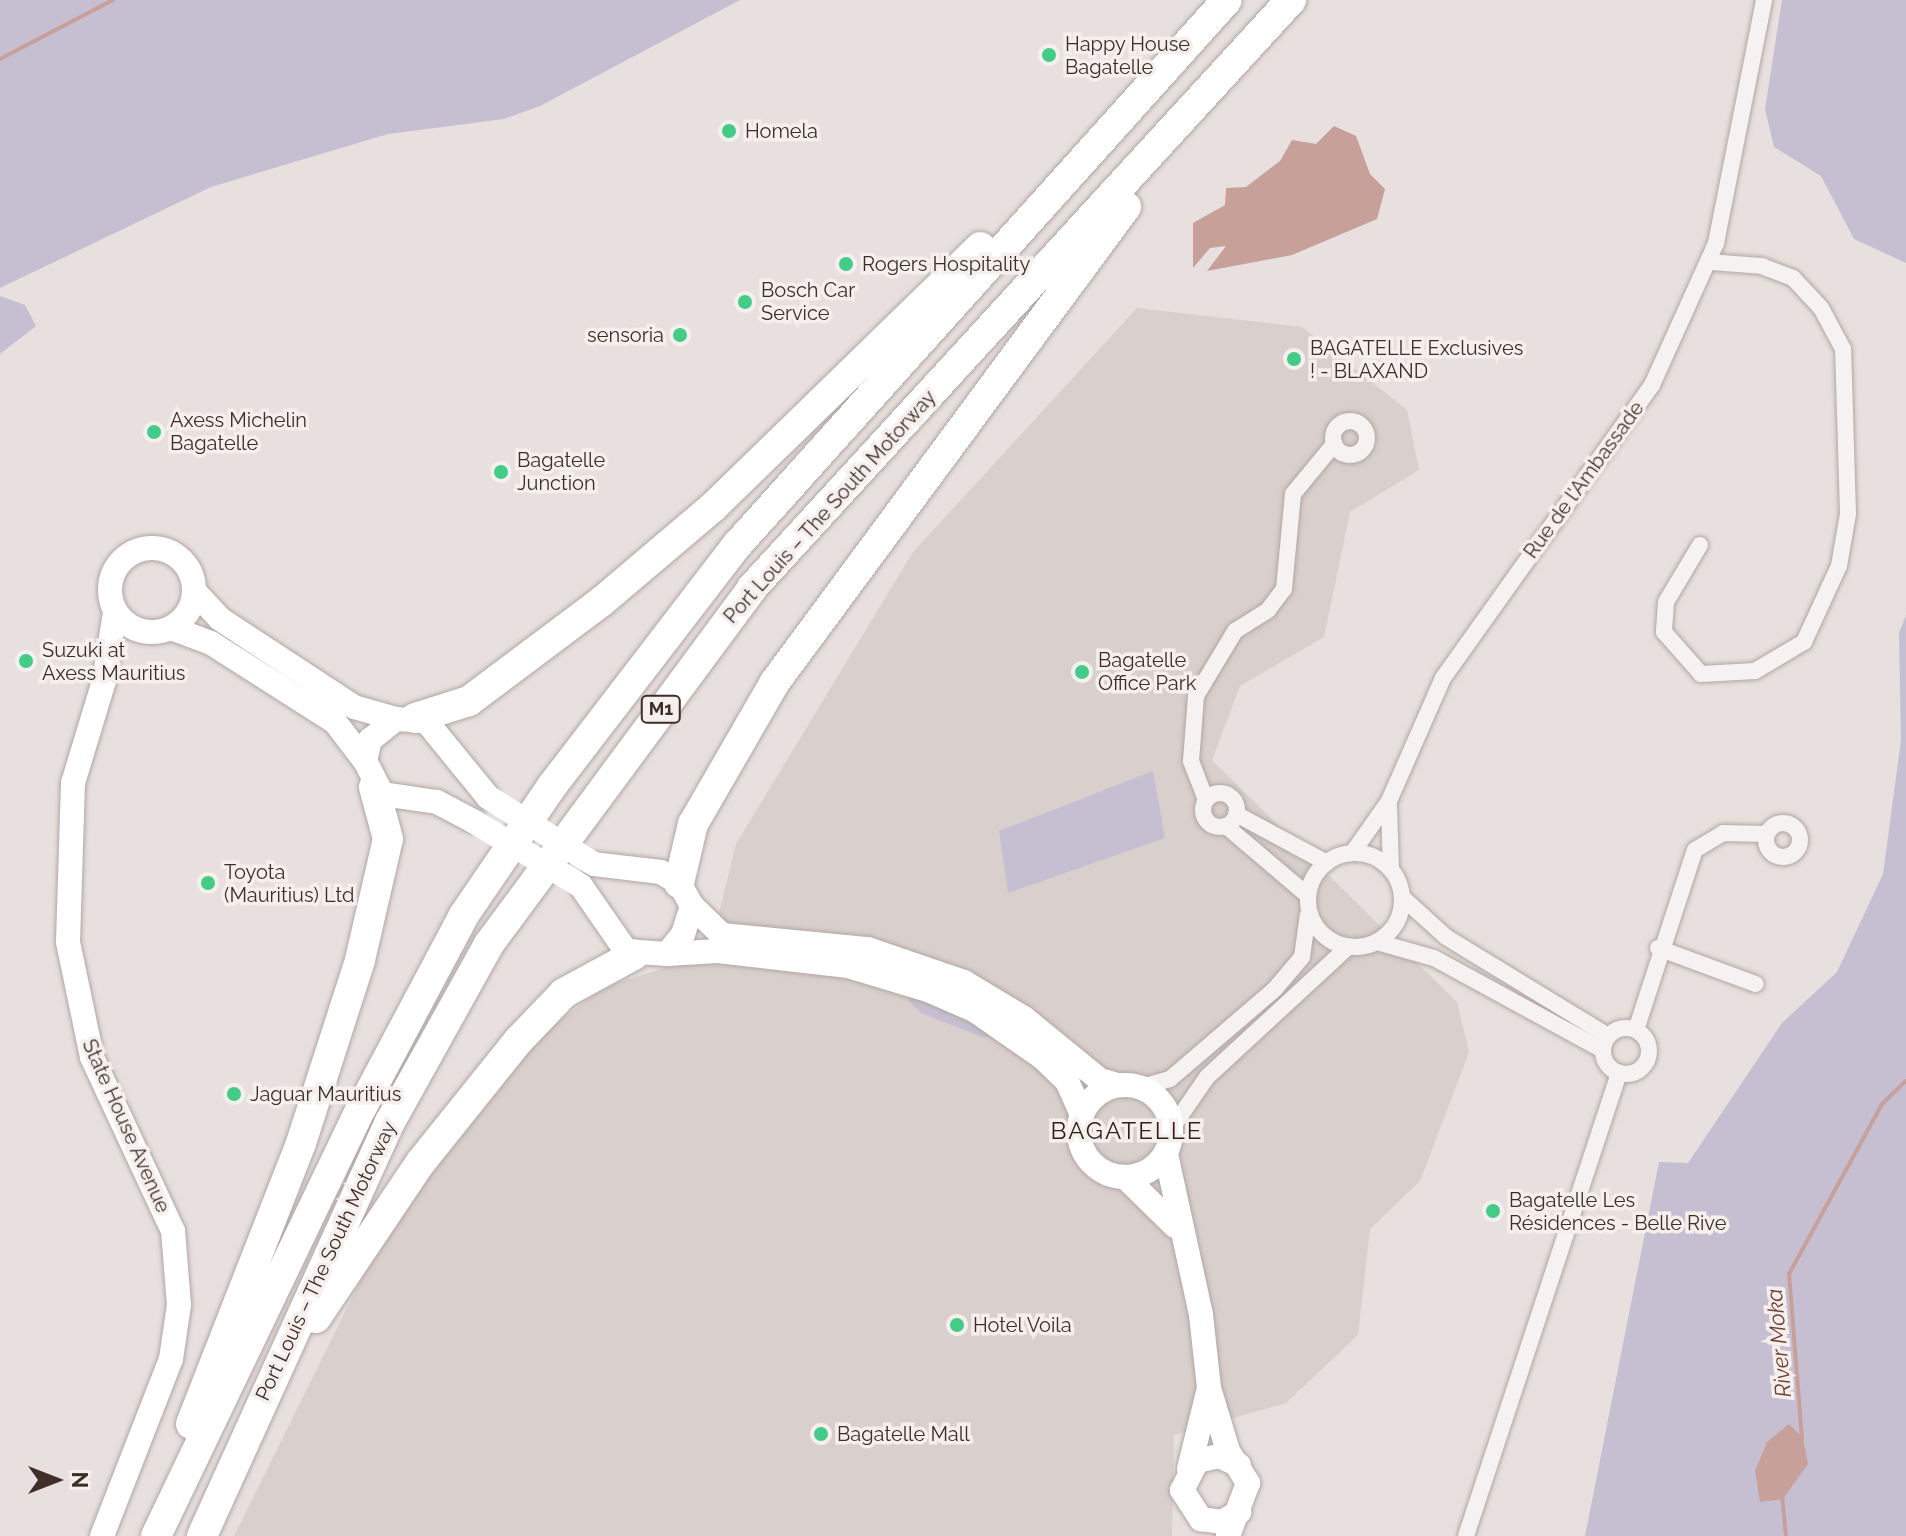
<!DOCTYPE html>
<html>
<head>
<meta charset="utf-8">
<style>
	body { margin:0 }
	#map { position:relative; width:1906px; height:1536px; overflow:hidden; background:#e7e0de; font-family:Raleway,sans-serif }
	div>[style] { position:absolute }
	.built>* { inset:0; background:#d9cfcc }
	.green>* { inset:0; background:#c6bfd1 }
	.water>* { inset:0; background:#c7a099 }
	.stream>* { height:4px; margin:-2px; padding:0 2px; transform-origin:2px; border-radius:2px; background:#c7a099 }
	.roads { filter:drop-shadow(0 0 2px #b1a7a3) drop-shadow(0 0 2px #b1a7a3) }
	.street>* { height:16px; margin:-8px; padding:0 8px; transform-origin:8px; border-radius:8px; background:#f6f2f1 }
	.street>.ring { margin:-8px; padding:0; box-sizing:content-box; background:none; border:16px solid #f6f2f1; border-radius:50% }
	.secondary>* { height:24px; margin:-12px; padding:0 12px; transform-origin:12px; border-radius:12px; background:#fff }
	.secondary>.ring { margin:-12px; padding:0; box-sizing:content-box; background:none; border:24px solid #fff; border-radius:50% }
	.highway>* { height:30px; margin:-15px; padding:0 15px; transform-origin:15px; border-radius:15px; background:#fff }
	.secondary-bridge>* { height:24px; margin:-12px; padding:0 12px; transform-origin:12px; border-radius:12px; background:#fff }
	.dots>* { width:22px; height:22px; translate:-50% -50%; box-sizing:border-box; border:4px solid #f5efed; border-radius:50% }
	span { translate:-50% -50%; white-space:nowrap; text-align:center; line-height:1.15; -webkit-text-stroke:7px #f5efed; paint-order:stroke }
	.shield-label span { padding:2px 6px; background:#f5efed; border:2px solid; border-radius:6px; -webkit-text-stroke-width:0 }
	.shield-label { font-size:18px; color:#3e2e27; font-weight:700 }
	.poi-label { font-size:20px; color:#3e2e27 }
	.left { translate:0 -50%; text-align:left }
	.right { translate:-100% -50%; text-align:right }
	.street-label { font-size:20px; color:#3e2e27 }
	.water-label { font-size:22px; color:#713f32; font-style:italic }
	.quarter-label { font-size:24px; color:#2f201a; letter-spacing:2px }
	.north { position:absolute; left:16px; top:1440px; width:80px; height:80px; -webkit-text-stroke:6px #f5efed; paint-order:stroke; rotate:90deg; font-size:22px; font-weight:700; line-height:32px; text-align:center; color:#3e2e27 }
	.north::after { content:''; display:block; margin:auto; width:28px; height:36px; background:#3e2e27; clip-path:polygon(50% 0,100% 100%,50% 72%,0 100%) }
</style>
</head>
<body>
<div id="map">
	<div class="built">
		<div style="clip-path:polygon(1137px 308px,1302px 327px,1407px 410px,1419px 470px,1350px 512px,1324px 637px,1240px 686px,1212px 760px,1457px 1002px,1469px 1052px,1420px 1181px,1370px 1229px,1358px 1335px,1286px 1403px,1174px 1435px,1172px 1536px,234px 1536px,401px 1199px,517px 1053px,604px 987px,709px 954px,736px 844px,913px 552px)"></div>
	</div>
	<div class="green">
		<div style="clip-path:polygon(0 0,740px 0,540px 106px,504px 119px,388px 134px,211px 187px,0 288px)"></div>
		<div style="clip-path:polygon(1782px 0,1906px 0,1906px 263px,1854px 239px,1821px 176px,1774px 147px,1765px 109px)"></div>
		<div style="clip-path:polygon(0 296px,25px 305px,36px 326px,0 354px)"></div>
		<div style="clip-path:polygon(1906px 615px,1906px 1536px,1585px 1536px,1659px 1162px,1688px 1163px,1782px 1023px,1837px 972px,1883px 874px,1901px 740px,1899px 633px)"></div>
		<div style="clip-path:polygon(1153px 771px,1165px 838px,1008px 893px,999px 831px)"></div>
		<div style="clip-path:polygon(913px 993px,1005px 1036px,982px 1037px,921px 1013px,908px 1000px)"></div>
	</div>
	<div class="water">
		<div style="clip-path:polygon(1334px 126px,1356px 136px,1370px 174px,1385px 189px,1377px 219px,1292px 255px,1207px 271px,1226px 246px,1210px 248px,1193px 268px,1193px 223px,1225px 205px,1226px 188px,1246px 187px,1280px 161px,1292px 140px,1316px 144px)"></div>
		<div style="clip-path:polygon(1789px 1424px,1803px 1438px,1808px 1464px,1783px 1499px,1760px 1502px,1755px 1471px,1767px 1442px)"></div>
	</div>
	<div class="stream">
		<div style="left:0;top:59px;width:127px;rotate:-27.6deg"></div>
		<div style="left:1802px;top:1439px;width:166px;rotate:-94.5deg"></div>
		<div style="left:1789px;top:1274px;width:194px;rotate:-61.3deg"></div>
		<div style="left:1882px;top:1104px;width:33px;rotate:-44deg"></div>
		<div style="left:1782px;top:1495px;width:41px;rotate:84.4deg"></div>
	</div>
	<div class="roads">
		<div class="street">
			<div class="ring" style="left:1333px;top:421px;width:18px;height:18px"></div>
			<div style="left:1700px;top:545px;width:66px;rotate:120.8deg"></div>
			<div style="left:1666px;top:602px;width:30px;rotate:94deg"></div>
			<div style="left:1664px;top:632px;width:56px;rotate:48.6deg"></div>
			<div style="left:1701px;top:674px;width:54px;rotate:-3.2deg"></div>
			<div style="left:1755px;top:671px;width:57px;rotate:-30.6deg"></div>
			<div style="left:1804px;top:642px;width:84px;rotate:-65.3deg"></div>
			<div style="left:1839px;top:566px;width:53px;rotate:-80.2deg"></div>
			<div style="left:1848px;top:514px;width:165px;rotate:-91.7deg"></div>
			<div style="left:1843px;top:349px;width:47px;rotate:-118.2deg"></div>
			<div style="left:1821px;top:308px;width:41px;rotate:-133deg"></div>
			<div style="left:1793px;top:278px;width:33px;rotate:-159deg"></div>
			<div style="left:1762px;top:266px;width:52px;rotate:-175.6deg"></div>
			<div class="ring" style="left:1203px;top:793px;width:18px;height:18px"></div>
			<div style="left:1206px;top:800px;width:42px;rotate:-111deg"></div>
			<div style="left:1191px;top:761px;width:65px;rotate:-85.6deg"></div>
			<div style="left:1196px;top:696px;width:76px;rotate:-59deg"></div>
			<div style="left:1235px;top:631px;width:39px;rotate:-32deg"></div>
			<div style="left:1268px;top:610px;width:26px;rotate:-53deg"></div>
			<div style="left:1284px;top:589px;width:95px;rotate:-84.6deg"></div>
			<div style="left:1293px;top:494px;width:65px;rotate:-50.6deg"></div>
			<div style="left:1389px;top:806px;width:64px;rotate:88.2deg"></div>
			<div style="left:1236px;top:814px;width:101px;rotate:28.3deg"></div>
			<div class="ring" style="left:1766px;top:823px;width:18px;height:18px"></div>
			<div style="left:1226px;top:826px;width:106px;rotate:40.4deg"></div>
			<div style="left:1353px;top:852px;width:62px;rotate:-54.8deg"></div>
			<div style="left:1389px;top:801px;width:134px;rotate:-66.3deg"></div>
			<div style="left:1443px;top:678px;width:360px;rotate:-54.5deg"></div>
			<div style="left:1652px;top:385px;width:156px;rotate:-65.7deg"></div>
			<div style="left:1716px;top:243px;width:248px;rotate:-78.8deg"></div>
			<div class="ring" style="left:1308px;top:853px;width:78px;height:78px"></div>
			<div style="left:1402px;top:897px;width:59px;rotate:42.3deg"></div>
			<div style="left:1446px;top:937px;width:190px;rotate:31.4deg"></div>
			<div style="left:1377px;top:942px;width:59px;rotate:15.7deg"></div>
			<div style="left:1434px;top:958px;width:192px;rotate:28.6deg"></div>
			<div style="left:1658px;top:948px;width:104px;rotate:20.2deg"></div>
			<div class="ring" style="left:1603px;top:1028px;width:30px;height:30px"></div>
			<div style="left:1636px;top:1030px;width:189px;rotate:-71.9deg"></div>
			<div style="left:1695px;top:850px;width:33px;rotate:-31deg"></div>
			<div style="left:1723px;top:833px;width:44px;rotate:1.3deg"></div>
			<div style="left:1142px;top:1087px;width:29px;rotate:-16deg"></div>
			<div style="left:1170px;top:1079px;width:137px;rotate:-40.6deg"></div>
			<div style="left:1274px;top:990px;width:43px;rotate:-49.7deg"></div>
			<div style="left:1302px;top:957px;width:43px;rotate:-82.1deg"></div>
			<div style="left:1172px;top:1128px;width:62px;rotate:-55.5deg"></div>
			<div style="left:1207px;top:1077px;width:192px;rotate:-42.7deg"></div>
			<div style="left:1466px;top:1536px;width:488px;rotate:-71.7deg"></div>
		</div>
		<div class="secondary">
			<div class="ring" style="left:110px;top:548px;width:60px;height:60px"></div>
			<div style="left:194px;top:591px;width:38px;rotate:47deg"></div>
			<div style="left:220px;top:619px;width:160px;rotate:33.3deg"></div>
			<div style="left:354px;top:707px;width:44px;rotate:15.9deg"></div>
			<div style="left:171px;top:628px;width:43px;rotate:20.6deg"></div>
			<div style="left:211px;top:643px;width:147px;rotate:32.5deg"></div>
			<div style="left:335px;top:722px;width:49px;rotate:52.4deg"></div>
			<div style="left:473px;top:821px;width:41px;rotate:-152.2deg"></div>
			<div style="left:437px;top:802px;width:56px;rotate:-171.7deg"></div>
			<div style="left:382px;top:794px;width:37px;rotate:-117deg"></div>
			<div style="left:365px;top:761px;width:22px;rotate:-77deg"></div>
			<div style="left:370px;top:740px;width:33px;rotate:-39deg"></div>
			<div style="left:396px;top:719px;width:30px;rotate:4deg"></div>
			<div style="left:426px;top:721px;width:98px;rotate:50.8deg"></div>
			<div style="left:581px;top:886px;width:79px;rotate:55.3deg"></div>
			<div style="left:626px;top:951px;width:41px;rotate:4.2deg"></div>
			<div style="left:667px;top:954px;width:26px;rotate:-51deg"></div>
			<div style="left:683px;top:934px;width:29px;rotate:-72deg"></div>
			<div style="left:692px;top:906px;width:26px;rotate:-119deg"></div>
			<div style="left:679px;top:883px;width:21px;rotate:-149deg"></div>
			<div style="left:661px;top:872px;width:67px;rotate:-173.2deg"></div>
			<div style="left:692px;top:906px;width:42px;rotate:44deg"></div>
			<div style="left:722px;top:935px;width:147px;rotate:5.5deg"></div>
			<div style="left:868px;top:949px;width:102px;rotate:19deg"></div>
			<div style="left:964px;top:982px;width:70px;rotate:31deg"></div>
			<div style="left:1024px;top:1018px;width:98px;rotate:39.2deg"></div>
			<div style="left:1100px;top:1080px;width:19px;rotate:16deg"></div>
			<div style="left:667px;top:954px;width:51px;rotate:-3.4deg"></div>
			<div style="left:718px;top:951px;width:131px;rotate:6.6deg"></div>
			<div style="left:848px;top:966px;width:84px;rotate:16.7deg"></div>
			<div style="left:928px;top:990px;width:50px;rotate:23.5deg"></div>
			<div style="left:974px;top:1010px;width:84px;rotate:34.8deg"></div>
			<div style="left:1043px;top:1058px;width:33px;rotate:44deg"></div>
			<div style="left:1067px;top:1081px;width:37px;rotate:66deg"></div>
			<div class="ring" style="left:1079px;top:1085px;width:68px;height:68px"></div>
			<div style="left:1166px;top:1154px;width:165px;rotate:77.7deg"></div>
			<div style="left:1201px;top:1315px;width:73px;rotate:83.7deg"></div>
			<div style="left:1209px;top:1388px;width:66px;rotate:73.2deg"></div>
			<div style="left:1228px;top:1451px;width:38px;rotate:58deg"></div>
			<div style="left:1248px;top:1483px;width:57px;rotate:110.7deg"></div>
			<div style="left:1125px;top:1177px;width:70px;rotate:44.4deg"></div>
			<div style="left:1239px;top:1465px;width:22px;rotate:-156deg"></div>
			<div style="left:1219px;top:1456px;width:23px;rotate:167deg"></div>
			<div style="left:1197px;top:1461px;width:33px;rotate:117deg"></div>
			<div style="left:1182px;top:1490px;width:35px;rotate:57deg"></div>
			<div style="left:1201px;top:1519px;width:21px;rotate:8deg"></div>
			<div style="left:1222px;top:1522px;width:20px;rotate:-30deg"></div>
			<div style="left:1189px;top:1469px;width:83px;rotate:-76.1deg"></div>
			<div style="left:102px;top:1536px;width:190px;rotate:-68.7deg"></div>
			<div style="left:171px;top:1359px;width:55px;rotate:-81.6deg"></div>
			<div style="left:179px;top:1305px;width:74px;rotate:-94.6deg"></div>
			<div style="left:173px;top:1231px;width:192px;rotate:-115deg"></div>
			<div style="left:92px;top:1057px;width:117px;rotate:-101.8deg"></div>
			<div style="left:68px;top:942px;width:159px;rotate:-88.2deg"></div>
			<div style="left:73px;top:783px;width:107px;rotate:-73.1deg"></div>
			<div style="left:104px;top:681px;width:70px;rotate:-80.9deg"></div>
		</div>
		<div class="highway">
			<div style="left:415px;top:718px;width:57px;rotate:-17.5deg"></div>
			<div style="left:469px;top:701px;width:165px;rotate:-36.9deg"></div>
			<div style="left:601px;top:602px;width:147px;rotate:-40.3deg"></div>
			<div style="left:713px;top:507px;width:373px;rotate:-44.2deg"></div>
			<div style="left:679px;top:883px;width:61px;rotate:-76.7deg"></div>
			<div style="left:693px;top:824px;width:164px;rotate:-60deg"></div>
			<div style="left:775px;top:682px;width:591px;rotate:-53.54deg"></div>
			<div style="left:316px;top:1318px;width:188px;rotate:-56.1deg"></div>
			<div style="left:421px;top:1162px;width:155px;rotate:-51.3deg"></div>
			<div style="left:518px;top:1041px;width:66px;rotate:-46.2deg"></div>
			<div style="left:564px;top:993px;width:80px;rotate:-28.5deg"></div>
			<div style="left:191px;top:1424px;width:302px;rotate:-68.6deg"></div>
			<div style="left:301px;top:1143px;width:192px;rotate:-72.1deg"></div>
			<div style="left:360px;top:960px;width:124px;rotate:-77deg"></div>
			<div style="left:388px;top:839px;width:54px;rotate:-105.1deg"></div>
			<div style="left:156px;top:1536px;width:476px;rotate:-64.4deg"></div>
			<div style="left:362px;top:1107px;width:217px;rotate:-62deg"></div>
			<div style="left:464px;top:915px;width:156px;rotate:-55.7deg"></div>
			<div style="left:552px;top:786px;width:305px;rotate:-52.5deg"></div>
			<div style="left:738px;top:544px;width:731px;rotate:-48.05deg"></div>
			<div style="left:202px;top:1536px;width:455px;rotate:-65.6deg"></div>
			<div style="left:390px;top:1122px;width:204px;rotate:-60.9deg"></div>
			<div style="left:489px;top:944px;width:443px;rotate:-53.5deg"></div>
			<div style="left:752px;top:588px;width:798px;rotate:-47.49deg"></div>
		</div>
	</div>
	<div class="secondary-bridge">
		<div style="left:488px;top:797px;width:125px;rotate:32.3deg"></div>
		<div style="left:473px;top:821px;width:126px;rotate:31deg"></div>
	</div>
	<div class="dots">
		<div style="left:1049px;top:55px;background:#43cc87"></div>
		<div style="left:729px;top:131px;background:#43cc87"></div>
		<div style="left:846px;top:264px;background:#43cc87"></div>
		<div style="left:745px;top:302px;background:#43cc87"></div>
		<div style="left:680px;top:335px;background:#43cc87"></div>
		<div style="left:1294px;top:359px;background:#43cc87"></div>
		<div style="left:154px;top:432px;background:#43cc87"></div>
		<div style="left:501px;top:472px;background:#43cc87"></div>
		<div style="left:26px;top:661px;background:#43cc87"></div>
		<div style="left:1082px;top:672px;background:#43cc87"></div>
		<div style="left:208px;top:883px;background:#43cc87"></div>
		<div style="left:234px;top:1094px;background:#43cc87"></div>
		<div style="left:1493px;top:1211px;background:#43cc87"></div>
		<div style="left:957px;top:1325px;background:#43cc87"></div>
		<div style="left:821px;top:1434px;background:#43cc87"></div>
	</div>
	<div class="shield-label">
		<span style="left:661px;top:709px">M1</span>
	</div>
	<div class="poi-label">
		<span class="left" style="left:1065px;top:56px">Happy House<br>Bagatelle</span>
		<span class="left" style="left:745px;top:131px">Homela</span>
		<span class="left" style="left:862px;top:264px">Rogers Hospitality</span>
		<span class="left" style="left:761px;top:302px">Bosch Car<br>Service</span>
		<span class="right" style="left:664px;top:335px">sensoria</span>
		<span class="left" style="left:1310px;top:360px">BAGATELLE Exclusives<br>! - BLAXAND</span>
		<span class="left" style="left:170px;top:432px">Axess Michelin<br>Bagatelle</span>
		<span class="left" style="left:517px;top:472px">Bagatelle<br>Junction</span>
		<span class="left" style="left:42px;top:662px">Suzuki at<br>Axess Mauritius</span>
		<span class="left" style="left:1098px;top:672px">Bagatelle<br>Office Park</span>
		<span class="left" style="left:224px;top:884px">Toyota<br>(Mauritius) Ltd</span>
		<span class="left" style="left:250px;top:1094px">Jaguar Mauritius</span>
		<span class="left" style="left:1509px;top:1212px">Bagatelle Les<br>Résidences - Belle Rive</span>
		<span class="left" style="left:973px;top:1325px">Hotel Voila</span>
		<span class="left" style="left:837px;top:1434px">Bagatelle Mall</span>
	</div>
	<div class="street-label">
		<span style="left:1584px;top:480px;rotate:-54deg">Rue de l'Ambassade</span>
		<span style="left:830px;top:507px;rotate:-48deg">Port Louis – The South Motorway</span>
		<span style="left:126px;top:1126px;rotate:66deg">State House Avenue</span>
		<span style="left:326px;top:1261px;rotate:-65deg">Port Louis – The South Motorway</span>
	</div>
	<div class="water-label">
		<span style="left:1779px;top:1343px;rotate:-95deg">River Moka</span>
	</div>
	<div class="quarter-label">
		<span style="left:1127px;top:1131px">BAGATELLE</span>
	</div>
	<div class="north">N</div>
</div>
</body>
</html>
